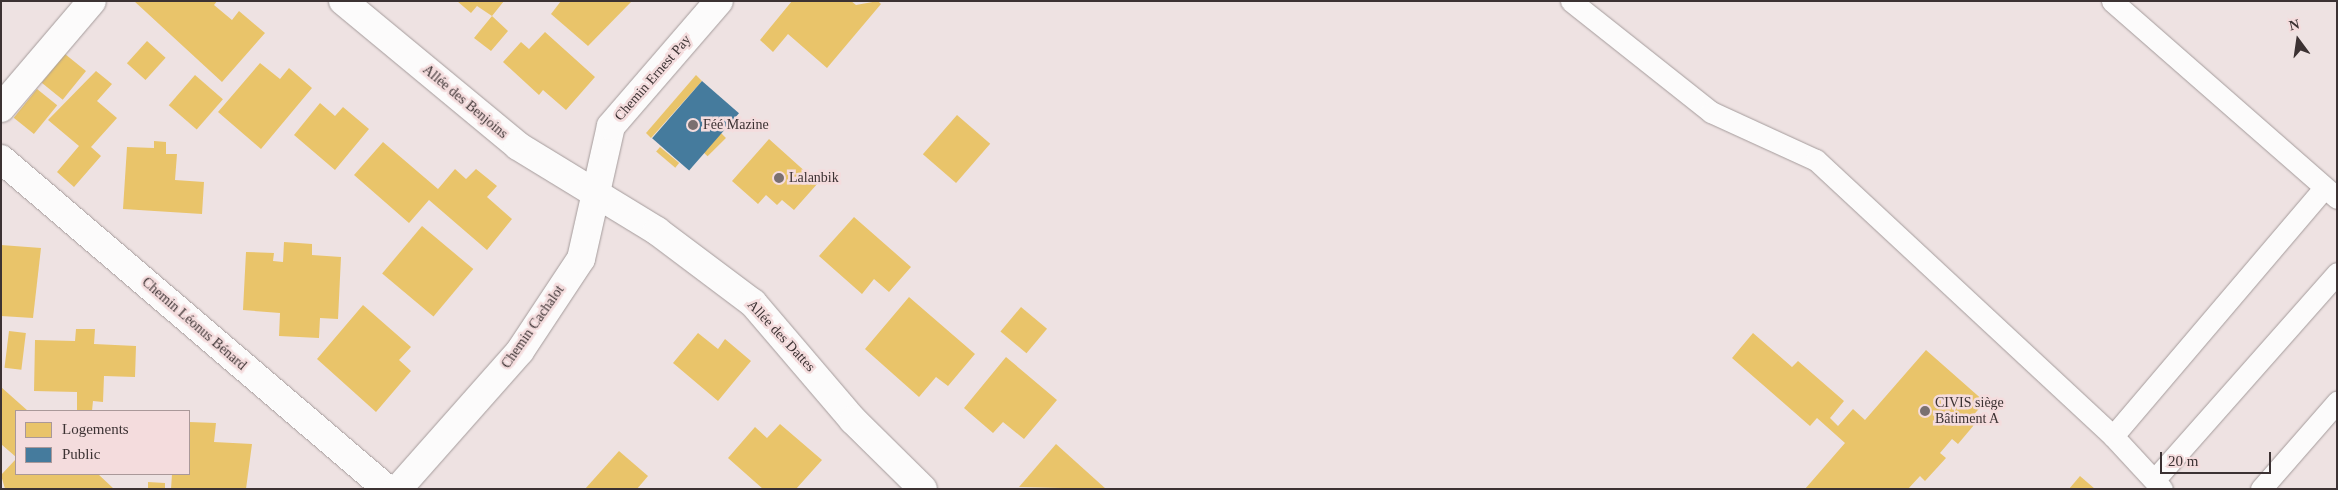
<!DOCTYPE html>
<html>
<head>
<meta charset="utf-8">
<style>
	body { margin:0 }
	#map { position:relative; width:2338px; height:490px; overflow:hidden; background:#eee2e2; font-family:Georgia,serif }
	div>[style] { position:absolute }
	.homes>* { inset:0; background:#e9c46a; transform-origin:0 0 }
	.public>* { inset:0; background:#457b9d; transform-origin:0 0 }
	.roads { filter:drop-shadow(0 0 1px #a49b9b) drop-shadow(0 0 1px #a49b9b) }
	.lane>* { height:21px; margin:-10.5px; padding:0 10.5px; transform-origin:10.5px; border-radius:10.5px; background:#fcfbfb }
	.street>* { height:28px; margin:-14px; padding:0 14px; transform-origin:14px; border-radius:14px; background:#fcfbfb }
	.dots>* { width:14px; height:14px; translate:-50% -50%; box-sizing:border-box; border:2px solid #f4dcdd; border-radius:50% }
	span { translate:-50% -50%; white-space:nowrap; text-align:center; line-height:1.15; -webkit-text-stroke:5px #f4dcdd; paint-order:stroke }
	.street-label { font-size:14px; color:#3c3233 }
	.poi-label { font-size:14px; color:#3c3233 }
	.left { translate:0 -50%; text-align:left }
	.frame { position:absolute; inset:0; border:2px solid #3c3233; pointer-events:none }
	.legend { position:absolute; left:15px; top:410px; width:175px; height:65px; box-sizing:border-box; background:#f4dcdd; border:1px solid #aa9899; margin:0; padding:6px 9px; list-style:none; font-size:15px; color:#3c3233 }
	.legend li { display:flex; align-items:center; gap:10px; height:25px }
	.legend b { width:25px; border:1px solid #aa9899 }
	.north { position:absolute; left:2273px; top:15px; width:50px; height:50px; -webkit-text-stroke:4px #f4dcdd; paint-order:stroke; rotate:346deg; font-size:14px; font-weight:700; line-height:20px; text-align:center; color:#3c3233 }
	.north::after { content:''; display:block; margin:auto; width:18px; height:22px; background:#3c3233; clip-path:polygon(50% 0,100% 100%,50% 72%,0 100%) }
	.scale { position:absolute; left:2160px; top:452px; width:111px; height:22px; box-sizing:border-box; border:2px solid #3c3233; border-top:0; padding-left:6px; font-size:15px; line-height:18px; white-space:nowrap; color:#3c3233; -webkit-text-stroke:4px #f4dcdd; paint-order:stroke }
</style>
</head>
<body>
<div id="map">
	<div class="homes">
		<div style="clip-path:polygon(134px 1px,217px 1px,214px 5px,232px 20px,239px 11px,265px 33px,222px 82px)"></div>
		<div style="clip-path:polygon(457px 1px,504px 1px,492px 16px,508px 31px,491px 51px,474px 38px,492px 16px,477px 6px,471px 13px)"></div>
		<div style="clip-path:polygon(561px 1px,632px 1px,588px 46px,551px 14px)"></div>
		<div style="clip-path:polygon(792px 1px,851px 1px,856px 5px,878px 1px,881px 4px,827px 68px,788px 34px,773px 52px,760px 40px)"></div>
		<div style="clip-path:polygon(545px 32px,595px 77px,566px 110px,543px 90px,539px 95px,503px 62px,521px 42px,529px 49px)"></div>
		<div style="left:147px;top:41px;width:25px;height:30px;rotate:42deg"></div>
		<div style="left:65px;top:54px;width:27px;height:37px;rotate:39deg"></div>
		<div style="clip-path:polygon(260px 63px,280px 79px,289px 68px,312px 88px,261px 149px,218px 112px)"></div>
		<div style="clip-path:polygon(96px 71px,112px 84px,97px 101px,117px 118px,91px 147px,101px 156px,74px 187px,57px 172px,79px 146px,48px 120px)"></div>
		<div style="left:195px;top:75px;width:37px;height:40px;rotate:41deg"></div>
		<div style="clip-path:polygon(696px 75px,702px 81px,651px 138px,646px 133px)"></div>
		<div style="left:37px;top:89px;width:26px;height:37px;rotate:39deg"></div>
		<div style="clip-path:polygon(320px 103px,335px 116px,343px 107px,369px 129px,335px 170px,294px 135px)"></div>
		<div style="left:957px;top:115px;width:44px;height:52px;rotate:41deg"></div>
		<div style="left:721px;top:133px;width:7px;height:26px;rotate:45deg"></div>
		<div style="clip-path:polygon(769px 139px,818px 183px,794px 210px,782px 200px,777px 205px,766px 195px,758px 204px,732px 181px)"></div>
		<div style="clip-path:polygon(154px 141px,166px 142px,166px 154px,177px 154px,175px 180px,204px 182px,202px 214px,123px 209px,127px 147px,154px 148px)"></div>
		<div style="clip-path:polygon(383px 142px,438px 189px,455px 169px,466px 179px,476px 169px,497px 186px,487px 197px,512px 219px,487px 250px,429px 200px,409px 223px,354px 175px)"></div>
		<div style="left:660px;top:147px;width:25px;height:6px;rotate:40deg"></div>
		<div style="clip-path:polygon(854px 217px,911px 267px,889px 292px,874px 279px,862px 294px,819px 256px)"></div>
		<div style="left:422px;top:226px;width:67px;height:62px;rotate:40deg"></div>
		<div style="clip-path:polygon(284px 242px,312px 244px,312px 255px,341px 257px,338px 319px,320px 318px,319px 338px,279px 336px,280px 313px,243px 310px,246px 252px,274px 253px,273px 261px,283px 262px)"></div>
		<div style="clip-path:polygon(1px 245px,41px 248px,33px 318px,1px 316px)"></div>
		<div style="clip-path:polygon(909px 297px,975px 354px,948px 386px,936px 377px,919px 397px,865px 349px)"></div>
		<div style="clip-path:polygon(363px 305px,411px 347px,399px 360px,411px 371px,376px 412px,317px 359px)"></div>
		<div style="left:1021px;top:307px;width:34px;height:32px;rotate:40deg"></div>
		<div style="clip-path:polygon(76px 329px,95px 329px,94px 344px,136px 346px,135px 377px,104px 376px,103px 402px,93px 401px,92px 411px,77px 411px,77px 392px,34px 391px,35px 340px,75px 341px)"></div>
		<div style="left:9px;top:331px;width:17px;height:37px;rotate:7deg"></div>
		<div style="clip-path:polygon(698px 333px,718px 349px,725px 339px,751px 361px,718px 401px,673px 363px)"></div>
		<div style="clip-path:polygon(1753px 333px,1792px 367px,1798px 361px,1844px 401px,1830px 418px,1838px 426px,1853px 409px,1865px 420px,1926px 350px,1985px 402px,1969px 420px,1974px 425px,1958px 444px,1952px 439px,1940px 453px,1946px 458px,1925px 481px,1920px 476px,1908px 489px,1805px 489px,1845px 443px,1817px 418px,1810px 426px,1732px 358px)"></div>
		<div style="clip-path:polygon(1006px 357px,1057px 400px,1024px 439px,1003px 422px,993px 433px,964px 408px)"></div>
		<div style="clip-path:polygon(1px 387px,28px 411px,16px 411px,16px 457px,1px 444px)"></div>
		<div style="clip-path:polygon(189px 422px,216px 423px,214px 442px,252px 444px,246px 489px,171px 489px,172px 474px,189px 474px)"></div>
		<div style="clip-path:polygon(780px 424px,822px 460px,796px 489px,763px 489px,728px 458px,755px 427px,767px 438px)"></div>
		<div style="clip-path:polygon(1056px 444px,1106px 489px,1019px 487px)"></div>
		<div style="clip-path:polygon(619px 451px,648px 476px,637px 489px,585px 489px)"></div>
		<div style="clip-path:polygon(16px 459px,16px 474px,98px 474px,114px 489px,5px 489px,1px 475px)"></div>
		<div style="clip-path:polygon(2080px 476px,2095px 489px,2069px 489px)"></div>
		<div style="clip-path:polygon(148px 482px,165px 483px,165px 489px,148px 489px)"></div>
	</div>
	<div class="public">
		<div style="left:702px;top:81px;width:49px;height:76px;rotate:41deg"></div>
	</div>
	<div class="roads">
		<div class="lane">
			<div style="left:1571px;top:1px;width:179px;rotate:38.4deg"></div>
			<div style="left:1711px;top:112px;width:115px;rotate:24.6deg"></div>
			<div style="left:1816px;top:160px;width:405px;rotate:42.9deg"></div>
			<div style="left:2113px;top:436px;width:72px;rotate:47.2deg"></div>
			<div style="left:2112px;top:1px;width:299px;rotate:41.2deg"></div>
			<div style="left:2113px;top:436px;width:326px;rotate:-49.6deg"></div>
			<div style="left:2155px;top:479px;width:275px;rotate:-48.5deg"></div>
			<div style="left:2261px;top:489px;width:116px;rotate:-48.9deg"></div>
		</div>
		<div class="street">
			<div style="left:343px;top:1px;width:227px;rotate:39.6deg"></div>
			<div style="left:518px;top:146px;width:163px;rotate:31.4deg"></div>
			<div style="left:657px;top:231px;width:120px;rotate:36.9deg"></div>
			<div style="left:753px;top:303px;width:154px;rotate:49.5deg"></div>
			<div style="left:853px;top:420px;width:98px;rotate:44.6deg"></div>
			<div style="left:1px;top:108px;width:140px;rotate:-49.6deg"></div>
			<div style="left:1px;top:159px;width:508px;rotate:40.53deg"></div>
			<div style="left:398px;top:489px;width:184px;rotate:-48.5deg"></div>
			<div style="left:520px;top:351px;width:110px;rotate:-56.5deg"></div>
			<div style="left:581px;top:259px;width:136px;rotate:-77.3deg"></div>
			<div style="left:611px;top:126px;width:165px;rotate:-49.2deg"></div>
		</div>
	</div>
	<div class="dots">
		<div style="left:693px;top:125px;background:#7a7070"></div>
		<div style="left:779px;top:178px;background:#7a7070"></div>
		<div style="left:1925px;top:411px;background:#7a7070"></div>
	</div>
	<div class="street-label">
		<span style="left:653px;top:78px;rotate:-49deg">Chemin Ernest Pay</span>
		<span style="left:465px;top:102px;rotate:40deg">Allée des Benjoins</span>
		<span style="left:194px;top:324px;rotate:41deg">Chemin Léonus Bénard</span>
		<span style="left:533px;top:327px;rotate:-55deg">Chemin Cachalot</span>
		<span style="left:781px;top:336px;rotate:47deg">Allée des Dattes</span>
	</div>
	<div class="poi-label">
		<span class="left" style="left:703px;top:125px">Féé Mazine</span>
		<span class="left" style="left:789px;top:178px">Lalanbik</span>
		<span class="left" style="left:1935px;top:411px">CIVIS siège<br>Bâtiment A</span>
	</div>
	<div class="frame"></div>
	<ul class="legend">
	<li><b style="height:14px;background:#e9c46a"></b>Logements</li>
	<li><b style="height:14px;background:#457b9d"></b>Public</li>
	</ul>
	<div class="north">N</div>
	<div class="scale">20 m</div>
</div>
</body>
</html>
